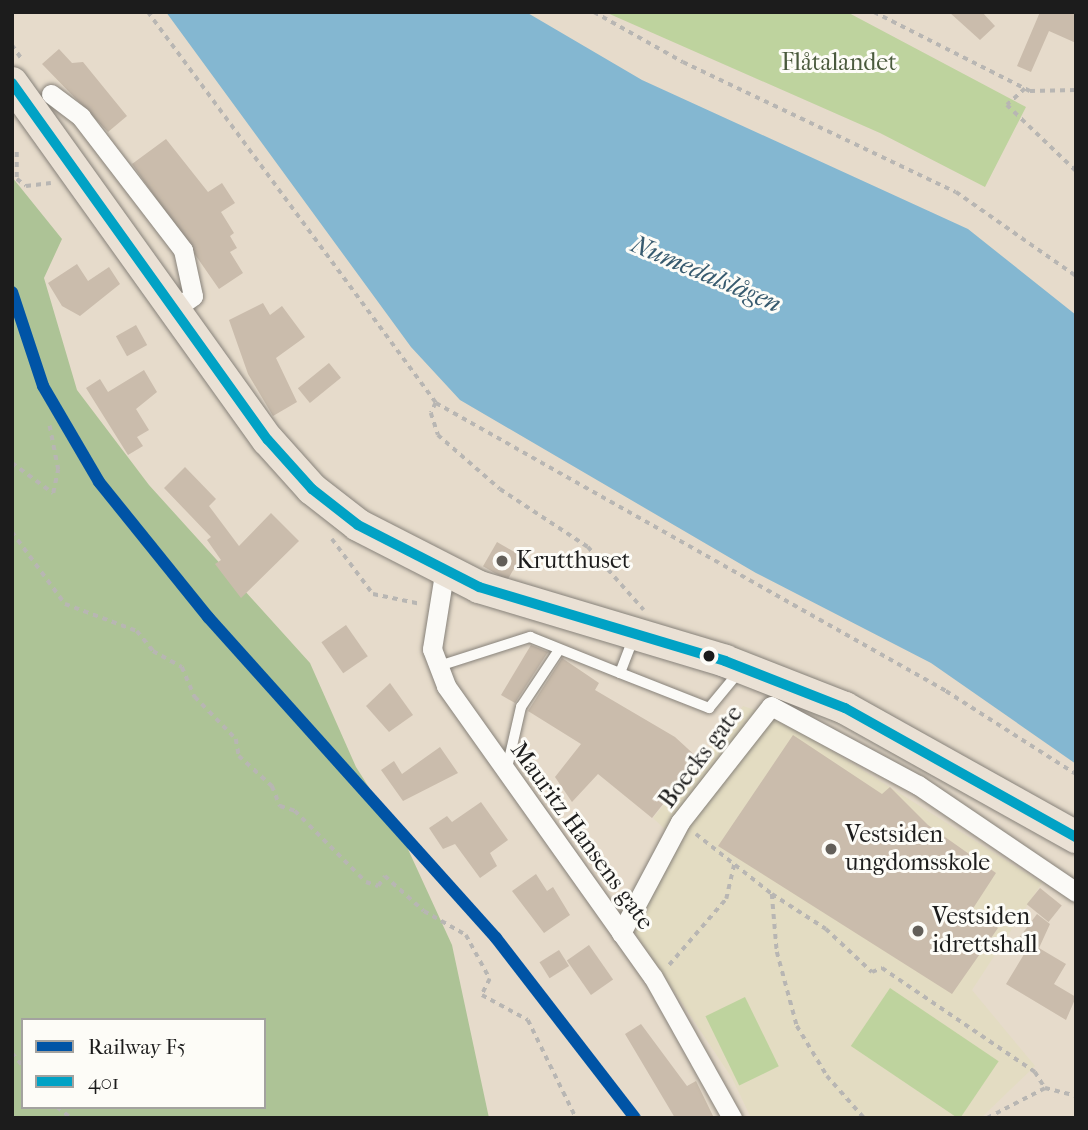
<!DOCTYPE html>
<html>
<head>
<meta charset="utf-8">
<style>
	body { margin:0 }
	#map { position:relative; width:1088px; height:1130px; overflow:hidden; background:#e6dbcb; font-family:"IM FELL French Canon",serif }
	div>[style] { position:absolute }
	.built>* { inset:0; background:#e3dcc2 }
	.green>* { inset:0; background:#bed39e; transform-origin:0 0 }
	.forest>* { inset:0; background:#adc396 }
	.water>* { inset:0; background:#84b7d1 }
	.building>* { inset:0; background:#cabcac; transform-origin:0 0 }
	.path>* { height:3.5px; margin-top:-1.75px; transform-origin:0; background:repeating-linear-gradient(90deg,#b8b6b3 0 5px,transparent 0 10px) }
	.roads { filter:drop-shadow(0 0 2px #87827a) drop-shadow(0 0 2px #87827a) }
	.service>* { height:10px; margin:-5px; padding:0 5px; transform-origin:5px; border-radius:5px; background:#fbfaf7 }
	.minor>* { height:19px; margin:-9.5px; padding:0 9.5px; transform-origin:9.5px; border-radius:9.5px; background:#fbfaf7 }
	.primary>* { height:32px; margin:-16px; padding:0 16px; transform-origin:16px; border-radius:16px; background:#eae1d5 }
	.bus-1>* { height:10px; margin:-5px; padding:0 5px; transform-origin:5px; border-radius:5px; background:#01a2c5 }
	.rail-1>* { height:12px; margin:-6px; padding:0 6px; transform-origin:6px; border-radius:6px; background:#0054a6 }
	.dots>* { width:19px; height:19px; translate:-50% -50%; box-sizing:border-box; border:4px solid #fdfcf7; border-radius:50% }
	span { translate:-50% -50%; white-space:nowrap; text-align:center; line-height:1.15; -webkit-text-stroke:6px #fdfcf7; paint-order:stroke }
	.park-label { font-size:24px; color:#4a5a3d }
	.poi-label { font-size:24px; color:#1c1c1c }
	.left { translate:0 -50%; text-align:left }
	.street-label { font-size:24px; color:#1c1c1c }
	.water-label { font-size:26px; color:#385b6f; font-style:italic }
	.frame { position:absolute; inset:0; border:14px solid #1c1c1c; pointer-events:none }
	.legend { position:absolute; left:21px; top:1018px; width:245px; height:91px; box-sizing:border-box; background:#fdfcf7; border:2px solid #a3a29f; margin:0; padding:9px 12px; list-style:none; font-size:21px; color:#1c1c1c }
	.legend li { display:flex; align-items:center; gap:14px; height:35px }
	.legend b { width:35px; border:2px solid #a3a29f }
</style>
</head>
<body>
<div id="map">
	<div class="built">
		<div style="clip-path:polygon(743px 706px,780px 718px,1042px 883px,972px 990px,1035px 1066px,981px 1118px,751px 1118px,732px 1078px,621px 912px,668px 832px,653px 818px)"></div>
	</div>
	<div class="green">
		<div style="clip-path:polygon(605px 12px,847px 12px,1026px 107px,985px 187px,880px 133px)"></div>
		<div style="left:890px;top:988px;width:131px;height:70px;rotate:34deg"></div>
		<div style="left:745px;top:997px;width:77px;height:44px;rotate:64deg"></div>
	</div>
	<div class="forest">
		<div style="clip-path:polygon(evenodd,12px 177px,62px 239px,44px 278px,77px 390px,149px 485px,310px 663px,356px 767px,407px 847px,452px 945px,489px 1118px,12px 1118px,12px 177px,23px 1020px,264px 1020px,264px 1107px,23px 1107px,23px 1020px)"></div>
	</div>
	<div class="water">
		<div style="clip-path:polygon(166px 12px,526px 12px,642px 80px,968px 229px,1076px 315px,1076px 764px,931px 663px,756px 573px,460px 400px,411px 347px)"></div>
	</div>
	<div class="building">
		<div style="clip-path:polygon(949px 12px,982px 12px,995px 26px,980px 40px)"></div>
		<div style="clip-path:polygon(1040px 12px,1076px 12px,1076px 43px,1049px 31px,1031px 72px,1017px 66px)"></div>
		<div style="clip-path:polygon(59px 49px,72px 63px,83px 62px,127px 116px,108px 132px,42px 64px)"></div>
		<div style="clip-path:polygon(166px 139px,208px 192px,222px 183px,235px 203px,221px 212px,234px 233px,230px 236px,237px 248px,230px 252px,243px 273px,219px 289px,132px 164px)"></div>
		<div style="clip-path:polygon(77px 264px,88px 281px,109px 267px,120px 284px,80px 316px,62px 306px,48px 283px)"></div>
		<div style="clip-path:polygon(263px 303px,270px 315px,282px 306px,305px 337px,276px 358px,297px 402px,273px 416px,248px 374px,229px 320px)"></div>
		<div style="left:136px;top:325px;width:23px;height:23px;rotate:61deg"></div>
		<div style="left:329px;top:363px;width:19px;height:40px;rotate:51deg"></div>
		<div style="clip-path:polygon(144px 370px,157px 392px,136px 409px,149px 430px,137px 437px,143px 446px,128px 455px,86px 388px,100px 379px,108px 392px)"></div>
		<div style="clip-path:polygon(185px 467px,216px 499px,209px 506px,239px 546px,271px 513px,299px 541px,241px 598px,215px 564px,221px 560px,207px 540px,211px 537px,164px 488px)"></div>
		<div style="left:497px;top:542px;width:28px;height:28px;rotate:30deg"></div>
		<div style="left:346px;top:625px;width:38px;height:30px;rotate:55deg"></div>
		<div style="clip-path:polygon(531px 645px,548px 652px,515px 703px,501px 695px)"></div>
		<div style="clip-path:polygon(562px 658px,599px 683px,595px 690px,675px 737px,699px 759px,652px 818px,598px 774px,572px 802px,555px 777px,581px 744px,528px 711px)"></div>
		<div style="clip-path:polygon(390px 683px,413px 715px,389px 732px,366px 706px)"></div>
		<div style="clip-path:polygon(793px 735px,882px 794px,890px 787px,928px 825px,996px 873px,972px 910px,998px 928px,952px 994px,718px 846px)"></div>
		<div style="clip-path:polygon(440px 747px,458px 773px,403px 801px,381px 770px,394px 761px,402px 774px)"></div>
		<div style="clip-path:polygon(481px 802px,508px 840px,490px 853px,497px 866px,480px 878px,455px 844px,443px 849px,429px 828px,447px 816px,452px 822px)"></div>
		<div style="clip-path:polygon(536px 874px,547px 891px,553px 887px,570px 915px,544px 933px,512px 891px)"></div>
		<div style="left:1040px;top:888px;width:28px;height:21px;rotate:39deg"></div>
		<div style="clip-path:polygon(1037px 914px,1050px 924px,1039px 948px,1066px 964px,1054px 984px,1076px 997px,1066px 1020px,1006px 984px,1029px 946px,1019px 938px)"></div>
		<div style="left:589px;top:945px;width:42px;height:27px;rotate:55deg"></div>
		<div style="left:559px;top:950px;width:19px;height:23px;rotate:58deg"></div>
		<div style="clip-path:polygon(641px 1024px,687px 1086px,696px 1081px,714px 1118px,675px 1118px,625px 1034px)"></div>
	</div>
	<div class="path">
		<div style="left:148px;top:12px;width:486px;rotate:53.6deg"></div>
		<div style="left:436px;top:403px;width:586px;rotate:29.45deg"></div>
		<div style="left:946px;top:691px;width:154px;rotate:32.6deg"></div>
		<div style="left:594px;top:12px;width:102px;rotate:29.3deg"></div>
		<div style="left:683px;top:62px;width:302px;rotate:25.5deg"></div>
		<div style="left:956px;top:192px;width:146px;rotate:35deg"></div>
		<div style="left:874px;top:12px;width:175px;rotate:26.9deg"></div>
		<div style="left:1030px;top:91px;width:46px;rotate:-1.2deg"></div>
		<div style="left:12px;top:45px;width:16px;rotate:55deg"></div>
		<div style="left:1025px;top:89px;width:24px;rotate:138deg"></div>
		<div style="left:1007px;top:105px;width:95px;rotate:43.7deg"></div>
		<div style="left:17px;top:152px;width:27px;rotate:90deg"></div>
		<div style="left:17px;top:179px;width:11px;rotate:38deg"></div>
		<div style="left:26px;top:186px;width:25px;rotate:-7deg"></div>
		<div style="left:436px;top:403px;width:11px;rotate:117deg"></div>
		<div style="left:431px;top:413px;width:23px;rotate:72deg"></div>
		<div style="left:438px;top:435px;width:82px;rotate:41.1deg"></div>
		<div style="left:500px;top:489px;width:105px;rotate:33.4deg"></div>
		<div style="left:588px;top:547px;width:84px;rotate:48.4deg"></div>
		<div style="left:12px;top:463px;width:51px;rotate:36.2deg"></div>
		<div style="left:53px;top:493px;width:24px;rotate:-78deg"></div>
		<div style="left:58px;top:470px;width:47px;rotate:-101.1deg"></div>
		<div style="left:12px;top:532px;width:89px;rotate:53.6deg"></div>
		<div style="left:65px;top:604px;width:77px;rotate:20.6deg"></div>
		<div style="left:137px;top:631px;width:26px;rotate:51deg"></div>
		<div style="left:153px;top:651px;width:33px;rotate:29deg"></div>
		<div style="left:182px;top:667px;width:33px;rotate:67deg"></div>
		<div style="left:195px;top:697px;width:59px;rotate:45.7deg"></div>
		<div style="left:236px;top:739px;width:17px;rotate:80deg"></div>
		<div style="left:239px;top:756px;width:45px;rotate:42.3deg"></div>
		<div style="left:272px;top:786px;width:22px;rotate:68deg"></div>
		<div style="left:280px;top:806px;width:16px;rotate:18deg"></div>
		<div style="left:295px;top:811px;width:100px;rotate:45deg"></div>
		<div style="left:366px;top:882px;width:13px;rotate:18deg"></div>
		<div style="left:378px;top:886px;width:12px;rotate:-55deg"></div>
		<div style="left:385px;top:876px;width:52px;rotate:41.9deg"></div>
		<div style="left:424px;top:911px;width:48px;rotate:29.7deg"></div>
		<div style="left:466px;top:935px;width:50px;rotate:61.4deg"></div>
		<div style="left:490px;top:979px;width:18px;rotate:117deg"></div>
		<div style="left:482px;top:995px;width:52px;rotate:28.5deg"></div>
		<div style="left:528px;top:1020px;width:109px;rotate:63.9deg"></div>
		<div style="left:332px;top:539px;width:69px;rotate:53.3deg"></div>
		<div style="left:373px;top:594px;width:49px;rotate:11.8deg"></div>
		<div style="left:696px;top:834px;width:97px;rotate:38.3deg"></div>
		<div style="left:772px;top:894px;width:58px;rotate:85.1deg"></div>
		<div style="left:777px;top:952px;width:77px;rotate:74.9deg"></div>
		<div style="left:797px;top:1026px;width:58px;rotate:59deg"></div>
		<div style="left:827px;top:1076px;width:56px;rotate:48.6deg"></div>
		<div style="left:772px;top:894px;width:64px;rotate:32.9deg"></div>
		<div style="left:826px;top:929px;width:63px;rotate:43.1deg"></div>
		<div style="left:872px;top:972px;width:11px;rotate:-22deg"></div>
		<div style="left:882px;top:968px;width:185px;rotate:34.2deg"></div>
		<div style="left:1035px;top:1072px;width:19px;rotate:58deg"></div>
		<div style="left:669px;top:965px;width:87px;rotate:-49.2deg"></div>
		<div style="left:726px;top:899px;width:37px;rotate:-77deg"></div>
		<div style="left:12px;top:1053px;width:17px;rotate:50deg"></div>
		<div style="left:57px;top:1107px;width:18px;rotate:38deg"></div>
		<div style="left:987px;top:1118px;width:65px;rotate:-27.3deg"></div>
		<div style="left:1045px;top:1088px;width:32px;rotate:14deg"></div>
	</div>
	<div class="roads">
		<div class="service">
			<div style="left:439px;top:666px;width:96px;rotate:-17.7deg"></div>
			<div style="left:530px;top:637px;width:97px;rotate:21.8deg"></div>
			<div style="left:620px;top:673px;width:36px;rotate:-69deg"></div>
			<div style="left:620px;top:673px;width:96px;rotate:21.5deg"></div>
			<div style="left:709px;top:708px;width:45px;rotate:-50.4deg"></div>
			<div style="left:507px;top:768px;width:63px;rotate:-77.1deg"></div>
			<div style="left:521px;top:707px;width:69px;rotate:-56.3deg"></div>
		</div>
		<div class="minor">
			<div style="left:51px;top:94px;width:38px;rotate:37deg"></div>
			<div style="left:81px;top:117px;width:168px;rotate:52.5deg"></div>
			<div style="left:183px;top:250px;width:47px;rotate:77.7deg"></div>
			<div style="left:193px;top:296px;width:22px;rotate:144deg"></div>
			<div style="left:444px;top:574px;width:76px;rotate:99.1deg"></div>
			<div style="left:432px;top:649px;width:40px;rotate:69deg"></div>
			<div style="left:446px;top:686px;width:357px;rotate:54.6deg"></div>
			<div style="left:653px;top:977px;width:162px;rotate:60.7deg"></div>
			<div style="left:621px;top:933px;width:126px;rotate:-62deg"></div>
			<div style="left:680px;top:822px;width:147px;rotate:-51.9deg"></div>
			<div style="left:771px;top:706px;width:167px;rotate:28.3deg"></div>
			<div style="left:918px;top:785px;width:191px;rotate:34.1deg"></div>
		</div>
		<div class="primary">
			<div style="left:12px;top:83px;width:439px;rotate:54.4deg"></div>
			<div style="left:268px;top:440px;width:66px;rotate:48.1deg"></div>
			<div style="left:312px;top:489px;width:58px;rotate:38deg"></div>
			<div style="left:358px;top:525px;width:136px;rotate:27.1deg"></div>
			<div style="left:479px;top:587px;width:257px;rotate:16.7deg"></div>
			<div style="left:725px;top:661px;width:129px;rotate:21.4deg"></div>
			<div style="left:845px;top:708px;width:265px;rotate:29.2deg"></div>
		</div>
	</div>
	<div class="bus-1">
		<div style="left:12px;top:83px;width:439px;rotate:54.4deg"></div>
		<div style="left:268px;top:440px;width:66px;rotate:48.1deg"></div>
		<div style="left:312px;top:489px;width:58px;rotate:38deg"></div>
		<div style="left:358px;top:525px;width:136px;rotate:27.1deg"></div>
		<div style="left:479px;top:587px;width:257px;rotate:16.7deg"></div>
		<div style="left:725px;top:661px;width:129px;rotate:21.4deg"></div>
		<div style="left:845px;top:708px;width:265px;rotate:29.2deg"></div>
	</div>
	<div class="rail-1">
		<div style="left:12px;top:292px;width:99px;rotate:71.7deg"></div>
		<div style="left:43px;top:386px;width:111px;rotate:59.7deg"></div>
		<div style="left:99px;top:482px;width:174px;rotate:51.1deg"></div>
		<div style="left:208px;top:617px;width:431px;rotate:48.1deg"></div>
		<div style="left:496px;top:938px;width:227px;rotate:52.3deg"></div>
	</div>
	<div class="dots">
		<div style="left:502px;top:561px;background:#635f59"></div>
		<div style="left:709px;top:656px;background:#1c1c1c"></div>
		<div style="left:831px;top:849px;background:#635f59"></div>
		<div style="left:918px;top:931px;background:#635f59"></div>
	</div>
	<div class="park-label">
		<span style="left:839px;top:63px">Flåtalandet</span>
	</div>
	<div class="poi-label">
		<span class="left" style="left:516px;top:561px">Krutthuset</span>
		<span class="left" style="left:845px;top:849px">Vestsiden<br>ungdomsskole</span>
		<span class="left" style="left:932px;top:931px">Vestsiden<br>idrettshall</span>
	</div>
	<div class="street-label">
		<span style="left:701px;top:757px;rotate:-53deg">Boecks gate</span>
		<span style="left:582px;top:836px;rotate:54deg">Mauritz Hansens gate</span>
	</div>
	<div class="water-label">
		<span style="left:706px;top:274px;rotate:23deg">Numedalslågen</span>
	</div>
	<div class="frame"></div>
	<ul class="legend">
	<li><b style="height:9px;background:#0054a6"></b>Railway F5</li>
	<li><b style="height:9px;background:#01a2c5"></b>401</li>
	</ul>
</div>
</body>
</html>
